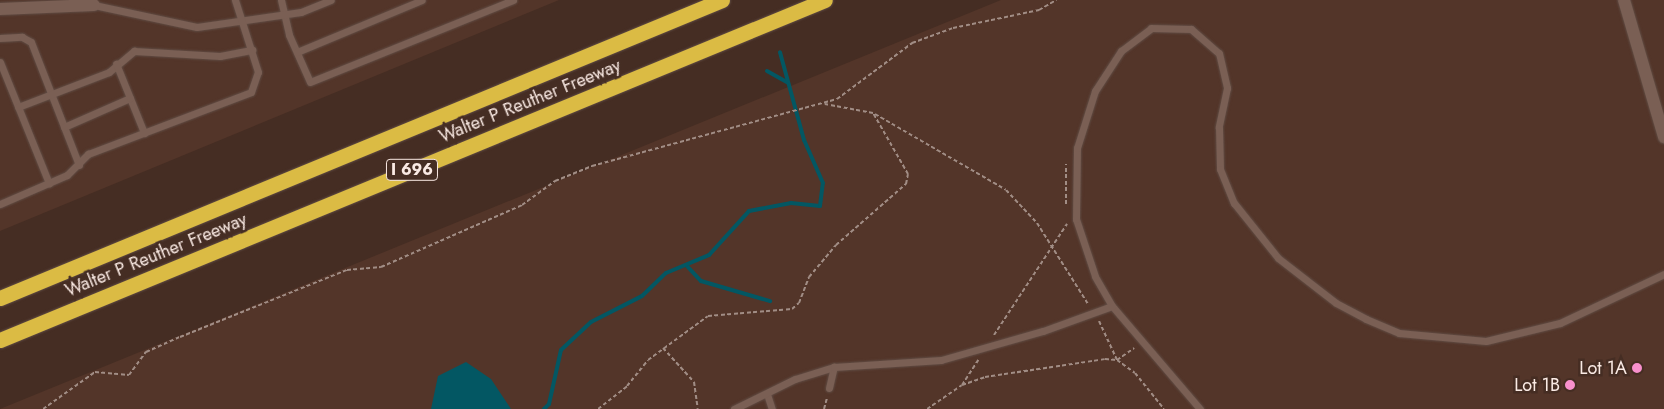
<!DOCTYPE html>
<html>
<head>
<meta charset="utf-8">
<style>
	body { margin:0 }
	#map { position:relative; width:1664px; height:409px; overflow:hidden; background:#452d23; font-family:Jost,sans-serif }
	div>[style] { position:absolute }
	.built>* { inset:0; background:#533529 }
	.water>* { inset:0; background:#035763 }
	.stream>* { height:4px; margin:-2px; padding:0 2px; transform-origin:2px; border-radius:2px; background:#035763 }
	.path>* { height:2px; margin-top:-1px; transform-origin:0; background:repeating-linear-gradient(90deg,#a18d85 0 4px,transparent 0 6.5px) }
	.roads { filter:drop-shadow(0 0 1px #604c44) drop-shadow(0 0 1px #604c44) }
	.lane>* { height:7px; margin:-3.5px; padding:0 3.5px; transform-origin:3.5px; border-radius:3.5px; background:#7a5f54 }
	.street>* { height:12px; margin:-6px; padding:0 6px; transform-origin:6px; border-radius:6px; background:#7a5f54 }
	.highway>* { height:15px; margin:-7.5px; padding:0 7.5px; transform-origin:7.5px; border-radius:7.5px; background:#dbbb44 }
	.dots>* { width:14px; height:14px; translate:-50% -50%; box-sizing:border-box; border:2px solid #452d23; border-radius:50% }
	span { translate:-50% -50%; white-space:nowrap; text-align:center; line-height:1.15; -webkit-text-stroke:5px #452d23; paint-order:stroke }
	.shield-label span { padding:1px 4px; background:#452d23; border:1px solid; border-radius:4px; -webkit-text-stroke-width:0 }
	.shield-label { font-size:16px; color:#faeae4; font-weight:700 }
	.street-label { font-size:18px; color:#faeae4 }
	.poi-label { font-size:18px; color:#faeae4 }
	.right { translate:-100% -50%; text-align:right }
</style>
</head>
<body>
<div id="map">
	<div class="built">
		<div style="clip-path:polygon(0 0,559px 0,0 231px)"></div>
		<div style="clip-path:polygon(1001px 0,1664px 0,1664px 409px,0 409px)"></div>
	</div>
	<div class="water">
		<div style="clip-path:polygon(466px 362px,491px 379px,511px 409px,431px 409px,438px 376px)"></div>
	</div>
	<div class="stream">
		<div style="left:767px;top:71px;width:23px;rotate:29deg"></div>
		<div style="left:686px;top:265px;width:22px;rotate:47deg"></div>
		<div style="left:701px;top:281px;width:72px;rotate:16.2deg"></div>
		<div style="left:544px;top:409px;width:7px;rotate:-45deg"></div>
		<div style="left:549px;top:404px;width:55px;rotate:-77.5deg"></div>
		<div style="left:561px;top:350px;width:41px;rotate:-43deg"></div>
		<div style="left:591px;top:322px;width:57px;rotate:-27deg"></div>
		<div style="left:642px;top:296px;width:33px;rotate:-44deg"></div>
		<div style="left:666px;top:273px;width:47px;rotate:-22.7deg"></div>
		<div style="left:709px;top:255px;width:59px;rotate:-47.7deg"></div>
		<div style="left:749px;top:211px;width:43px;rotate:-10.8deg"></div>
		<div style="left:791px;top:203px;width:29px;rotate:6deg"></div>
		<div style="left:820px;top:206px;width:23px;rotate:-83deg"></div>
		<div style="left:823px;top:183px;width:47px;rotate:-113.8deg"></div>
		<div style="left:804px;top:140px;width:91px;rotate:-105.3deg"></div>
	</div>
	<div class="path">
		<div style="left:875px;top:114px;width:151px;rotate:30.1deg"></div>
		<div style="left:1006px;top:190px;width:45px;rotate:46.8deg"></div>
		<div style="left:1037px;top:223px;width:96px;rotate:57.8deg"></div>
		<div style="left:1066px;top:204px;width:40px;rotate:-90deg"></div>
		<div style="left:1099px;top:321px;width:43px;rotate:65.2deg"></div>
		<div style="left:1117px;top:360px;width:21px;rotate:-35deg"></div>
		<div style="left:994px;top:335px;width:133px;rotate:-56.7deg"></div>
		<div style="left:663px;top:348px;width:46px;rotate:47.6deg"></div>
		<div style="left:694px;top:382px;width:27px;rotate:82deg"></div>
		<div style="left:962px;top:385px;width:30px;rotate:-57deg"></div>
		<div style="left:43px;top:409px;width:64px;rotate:-35.4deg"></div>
		<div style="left:95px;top:372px;width:34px;rotate:5deg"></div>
		<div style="left:129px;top:375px;width:29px;rotate:-54deg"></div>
		<div style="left:146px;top:352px;width:37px;rotate:-24deg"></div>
		<div style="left:180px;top:337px;width:180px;rotate:-21.9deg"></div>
		<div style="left:347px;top:270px;width:34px;rotate:-5deg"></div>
		<div style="left:381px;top:267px;width:154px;rotate:-23.7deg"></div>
		<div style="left:522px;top:205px;width:41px;rotate:-36deg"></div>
		<div style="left:555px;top:181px;width:40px;rotate:-22deg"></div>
		<div style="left:592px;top:166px;width:254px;rotate:-15.3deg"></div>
		<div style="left:837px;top:99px;width:94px;rotate:-36.7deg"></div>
		<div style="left:912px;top:43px;width:44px;rotate:-20.1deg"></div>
		<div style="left:953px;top:28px;width:88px;rotate:-11.8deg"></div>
		<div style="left:1039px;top:10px;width:20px;rotate:-30deg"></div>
		<div style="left:598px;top:409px;width:37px;rotate:-38deg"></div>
		<div style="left:627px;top:386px;width:33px;rotate:-51deg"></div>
		<div style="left:648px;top:360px;width:74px;rotate:-36.3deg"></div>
		<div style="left:708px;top:316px;width:84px;rotate:-4.8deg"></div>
		<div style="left:792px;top:309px;width:9px;rotate:-41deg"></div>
		<div style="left:799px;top:303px;width:28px;rotate:-69deg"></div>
		<div style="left:809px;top:277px;width:42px;rotate:-49.8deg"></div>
		<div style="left:836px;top:245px;width:93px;rotate:-41.1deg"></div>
		<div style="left:906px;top:184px;width:10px;rotate:-79deg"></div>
		<div style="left:908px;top:174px;width:70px;rotate:-119.8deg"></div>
		<div style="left:873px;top:113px;width:49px;rotate:-169.4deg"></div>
		<div style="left:824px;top:409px;width:11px;rotate:-75deg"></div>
		<div style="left:927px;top:409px;width:42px;rotate:-34.4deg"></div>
		<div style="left:962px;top:385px;width:24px;rotate:-19deg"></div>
		<div style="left:985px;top:377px;width:121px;rotate:-8.5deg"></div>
		<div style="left:1105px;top:359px;width:12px;rotate:5deg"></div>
		<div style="left:1117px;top:360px;width:22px;rotate:36deg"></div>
		<div style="left:1135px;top:373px;width:46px;rotate:51.1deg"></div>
	</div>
	<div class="roads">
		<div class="lane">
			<div style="left:281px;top:0;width:36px;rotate:77deg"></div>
			<div style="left:289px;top:35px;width:51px;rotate:65.9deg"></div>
			<div style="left:310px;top:82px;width:219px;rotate:-22deg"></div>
			<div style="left:94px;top:5px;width:105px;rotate:12.1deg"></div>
			<div style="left:197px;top:27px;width:105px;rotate:-8.2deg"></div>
			<div style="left:301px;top:12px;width:32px;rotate:-22deg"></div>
			<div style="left:0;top:38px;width:22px;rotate:-3deg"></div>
			<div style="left:22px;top:37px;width:10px;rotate:29deg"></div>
			<div style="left:31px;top:42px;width:132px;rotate:68.7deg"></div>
			<div style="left:297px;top:52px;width:135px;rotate:-22.6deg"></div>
			<div style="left:0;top:62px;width:131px;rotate:68deg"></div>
			<div style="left:130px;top:98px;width:38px;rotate:68deg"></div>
			<div style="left:18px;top:107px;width:97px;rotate:-21deg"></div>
			<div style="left:109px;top:72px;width:33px;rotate:-40deg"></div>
			<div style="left:134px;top:51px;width:86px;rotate:3.3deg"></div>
			<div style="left:220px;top:56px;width:33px;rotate:-11deg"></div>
			<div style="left:64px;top:127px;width:72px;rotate:-23.7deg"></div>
			<div style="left:130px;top:98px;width:37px;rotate:-112deg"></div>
			<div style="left:0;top:204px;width:73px;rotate:-23.4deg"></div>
			<div style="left:67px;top:175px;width:30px;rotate:-45deg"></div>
			<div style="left:88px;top:154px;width:174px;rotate:-20.8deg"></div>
			<div style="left:251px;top:92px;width:21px;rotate:-71deg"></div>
			<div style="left:258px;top:72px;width:76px;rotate:-107.7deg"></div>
			<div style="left:829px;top:388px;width:22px;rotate:-77deg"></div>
			<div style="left:767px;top:394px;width:16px;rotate:72deg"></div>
			<div style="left:734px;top:409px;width:68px;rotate:-26.2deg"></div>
			<div style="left:795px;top:379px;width:41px;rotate:-17.1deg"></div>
			<div style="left:834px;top:367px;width:107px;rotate:-3.7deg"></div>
			<div style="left:941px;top:360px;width:106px;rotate:-15.9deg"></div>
			<div style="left:1043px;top:331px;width:73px;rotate:-19.9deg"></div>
			<div style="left:1200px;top:409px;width:135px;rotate:-130.5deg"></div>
			<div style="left:1112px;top:306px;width:34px;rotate:-120deg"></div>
			<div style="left:1095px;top:276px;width:60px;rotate:-108.4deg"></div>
			<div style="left:1076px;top:219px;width:71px;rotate:-89.2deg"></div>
			<div style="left:1077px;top:148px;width:60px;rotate:-72.5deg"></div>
			<div style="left:1095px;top:91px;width:48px;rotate:-57deg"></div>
			<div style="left:1121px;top:51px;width:38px;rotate:-37deg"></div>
			<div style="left:1151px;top:28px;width:40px;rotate:1.4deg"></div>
			<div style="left:1191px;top:29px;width:37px;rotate:41deg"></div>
			<div style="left:1219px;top:53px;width:36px;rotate:77deg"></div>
			<div style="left:1227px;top:88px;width:40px;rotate:102deg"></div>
			<div style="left:1219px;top:127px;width:42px;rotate:88.6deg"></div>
			<div style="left:1220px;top:169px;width:37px;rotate:68deg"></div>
			<div style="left:1234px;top:203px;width:70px;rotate:51.3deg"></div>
			<div style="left:1278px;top:258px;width:73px;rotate:37.8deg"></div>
			<div style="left:1336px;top:303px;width:34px;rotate:28deg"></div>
			<div style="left:1366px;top:319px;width:36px;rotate:23deg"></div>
			<div style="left:1399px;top:333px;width:87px;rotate:5.3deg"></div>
			<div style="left:1486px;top:341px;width:76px;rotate:-13.7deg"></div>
			<div style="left:1560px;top:323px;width:115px;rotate:-25.2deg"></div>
		</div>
		<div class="street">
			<div style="left:1624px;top:0;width:143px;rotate:73.7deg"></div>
			<div style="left:0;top:9px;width:94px;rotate:-2.4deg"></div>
		</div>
		<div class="highway">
			<div style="left:0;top:298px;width:781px;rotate:-22.43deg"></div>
			<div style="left:0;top:340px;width:892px;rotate:-22.4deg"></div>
		</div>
	</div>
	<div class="dots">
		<div style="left:1637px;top:368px;background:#f890cc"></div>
		<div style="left:1570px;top:385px;background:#f890cc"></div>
	</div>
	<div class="shield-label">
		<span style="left:412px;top:170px">I 696</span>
	</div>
	<div class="street-label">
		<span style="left:530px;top:101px;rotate:-22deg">Walter P Reuther Freeway</span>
		<span style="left:156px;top:255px;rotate:-22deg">Walter P Reuther Freeway</span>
	</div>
	<div class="poi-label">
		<span class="right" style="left:1627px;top:368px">Lot 1A</span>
		<span class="right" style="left:1560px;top:385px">Lot 1B</span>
	</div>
</div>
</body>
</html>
